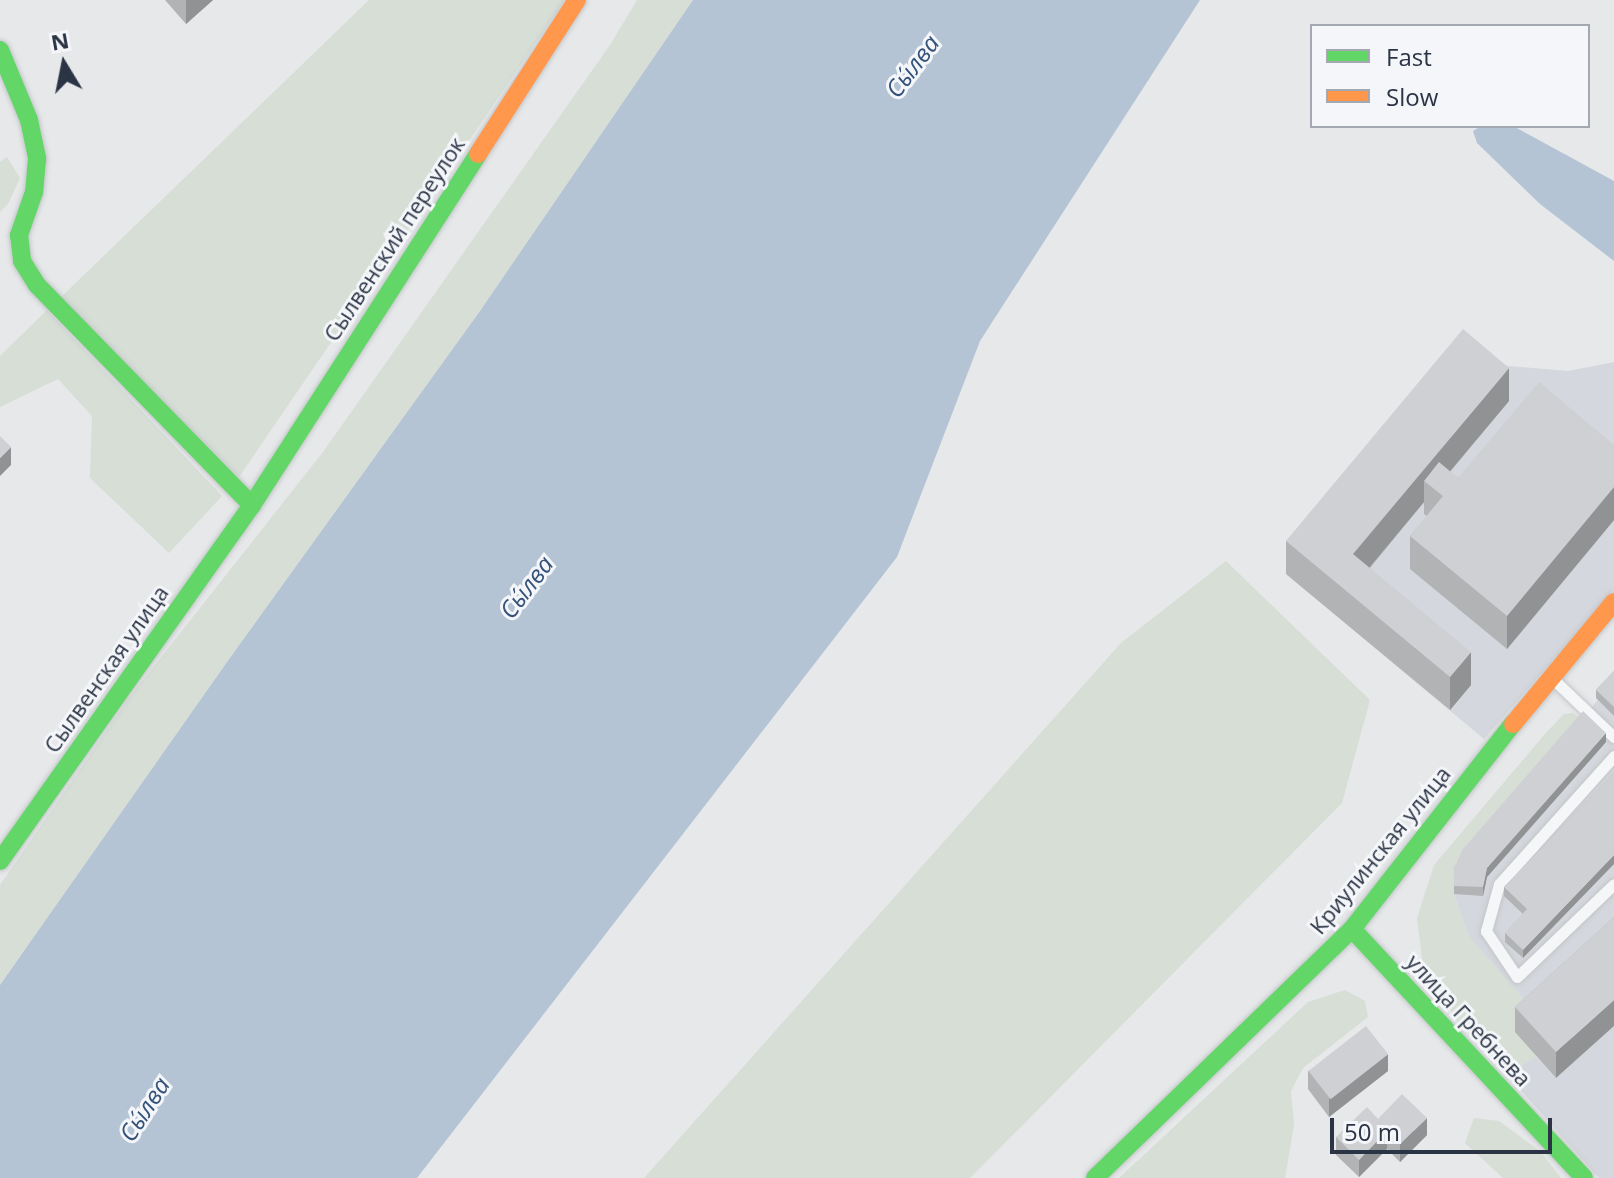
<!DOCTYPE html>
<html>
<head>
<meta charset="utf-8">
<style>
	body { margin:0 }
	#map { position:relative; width:1614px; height:1178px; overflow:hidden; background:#e6e8ea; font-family:"Open Sans",sans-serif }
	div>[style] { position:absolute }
	.built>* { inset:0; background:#d4d7dd }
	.green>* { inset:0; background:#d6ded6 }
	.water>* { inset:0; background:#b4c4d5 }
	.roads { filter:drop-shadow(0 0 2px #c4c6c8) drop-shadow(0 0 2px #c4c6c8) }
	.lane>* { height:11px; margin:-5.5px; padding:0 5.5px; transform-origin:5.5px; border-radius:5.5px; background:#f5f6f7 }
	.fast>* { height:18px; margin:-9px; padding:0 9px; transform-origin:9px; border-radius:9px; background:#63d668 }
	.slow>* { height:18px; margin:-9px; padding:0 9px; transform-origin:9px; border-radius:9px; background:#ff974d }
	.wall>* { inset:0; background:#b1b3b5 }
	.shaded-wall>* { inset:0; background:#909294 }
	.building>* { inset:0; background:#ced0d3; transform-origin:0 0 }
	span { translate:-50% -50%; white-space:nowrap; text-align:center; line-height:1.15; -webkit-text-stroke:6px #f4f6f9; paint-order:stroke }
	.street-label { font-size:22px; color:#2b3445 }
	.water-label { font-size:24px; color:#34527a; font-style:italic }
	.legend { position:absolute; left:1310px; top:24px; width:280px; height:104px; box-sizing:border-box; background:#f4f6f9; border:2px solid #a4a8b1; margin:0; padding:10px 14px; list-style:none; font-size:24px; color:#2b3445 }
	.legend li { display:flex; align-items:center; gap:16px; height:40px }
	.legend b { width:40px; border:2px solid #a4a8b1 }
	.north { position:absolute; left:24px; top:24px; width:80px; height:80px; -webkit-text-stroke:6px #f4f6f9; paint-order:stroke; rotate:350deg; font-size:22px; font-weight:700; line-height:32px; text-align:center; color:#2b3445 }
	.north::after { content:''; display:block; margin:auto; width:28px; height:36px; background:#2b3445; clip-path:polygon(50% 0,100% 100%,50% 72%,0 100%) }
	.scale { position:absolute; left:1330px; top:1118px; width:222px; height:36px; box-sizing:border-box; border:4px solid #2b3445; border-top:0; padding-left:10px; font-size:24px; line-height:28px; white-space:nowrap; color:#2b3445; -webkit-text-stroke:6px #f4f6f9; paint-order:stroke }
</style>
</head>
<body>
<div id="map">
	<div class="built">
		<div style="clip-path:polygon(1463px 362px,1568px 371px,1614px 362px,1614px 590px,1484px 739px,1286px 574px)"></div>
		<div style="clip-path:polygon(1614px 680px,1614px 942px,1524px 1000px,1469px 937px,1454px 894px,1454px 877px)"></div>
		<div style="clip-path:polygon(1614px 1026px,1614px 1178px,1599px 1178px,1503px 1070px,1522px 1065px,1536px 1056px,1556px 1078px)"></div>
	</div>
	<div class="green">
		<div style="clip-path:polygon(369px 0,565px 0,239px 477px,59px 299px)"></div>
		<div style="clip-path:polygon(637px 0,693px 0,480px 311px,227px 662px,0 985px,0 885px,132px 694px,323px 452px,610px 45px)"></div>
		<div style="clip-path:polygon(7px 157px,20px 178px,8px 204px,0 212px,0 162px)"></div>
		<div style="clip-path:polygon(47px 310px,222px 496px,169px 553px,90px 478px,92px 416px,58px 379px,0 407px,0 356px)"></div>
		<div style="clip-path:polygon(1226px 561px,1370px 700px,1342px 803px,970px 1178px,644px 1178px,1121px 643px)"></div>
		<div style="clip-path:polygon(1573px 713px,1583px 720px,1454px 877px,1454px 894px,1469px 937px,1524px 1000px,1536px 1056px,1522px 1065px,1503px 1070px,1457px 1021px,1423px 967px,1417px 918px,1434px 865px,1544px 735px,1564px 714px)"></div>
		<div style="clip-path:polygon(1345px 990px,1365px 1001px,1368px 1017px,1303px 1068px,1291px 1091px,1294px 1125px,1285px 1178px,1119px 1178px,1308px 1002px)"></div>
		<div style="clip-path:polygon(1474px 1118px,1499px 1121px,1540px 1151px,1561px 1178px,1503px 1178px,1465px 1143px)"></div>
	</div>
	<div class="water">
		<div style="clip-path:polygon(693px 0,1200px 0,980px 341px,897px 557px,417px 1178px,0 1178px,0 985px,227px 662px,480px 311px)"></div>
		<div style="clip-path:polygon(1481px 126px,1513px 126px,1614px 181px,1614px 261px,1540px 204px,1477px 143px,1473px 131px)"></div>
	</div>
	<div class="roads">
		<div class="lane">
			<div style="left:1553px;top:679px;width:84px;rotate:43.6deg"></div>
			<div style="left:1614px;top:756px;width:172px;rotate:131.9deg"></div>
			<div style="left:1499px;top:884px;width:49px;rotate:105.5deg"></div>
			<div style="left:1486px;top:931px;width:55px;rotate:56deg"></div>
			<div style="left:1517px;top:977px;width:134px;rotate:-43.8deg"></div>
		</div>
		<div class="fast">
			<div style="left:0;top:50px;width:76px;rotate:67.5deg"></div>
			<div style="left:29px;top:120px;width:40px;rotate:78deg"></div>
			<div style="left:37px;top:159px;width:33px;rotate:95deg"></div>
			<div style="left:34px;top:192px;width:46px;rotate:109.2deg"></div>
			<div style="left:19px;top:235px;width:26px;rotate:83deg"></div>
			<div style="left:22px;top:261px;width:28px;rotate:58deg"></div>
			<div style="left:37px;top:285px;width:308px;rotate:45.7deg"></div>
			<div style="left:0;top:861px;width:436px;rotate:-54.7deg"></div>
			<div style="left:252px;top:505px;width:417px;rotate:-57.2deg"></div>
			<div style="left:1352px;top:929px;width:340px;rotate:47deg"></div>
			<div style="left:1095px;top:1178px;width:358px;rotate:-44.1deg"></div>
			<div style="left:1352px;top:929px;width:261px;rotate:-51.9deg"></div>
		</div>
		<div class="slow">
			<div style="left:478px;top:154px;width:183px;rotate:-57.3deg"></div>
			<div style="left:1513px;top:724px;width:158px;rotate:-50.4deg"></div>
		</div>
	</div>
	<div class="wall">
		<div style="clip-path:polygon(165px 0,213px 0,186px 24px)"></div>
		<div style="clip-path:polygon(1509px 401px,1450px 472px,1458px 478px,1614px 445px,1614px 520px,1507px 649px,1410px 569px,1410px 536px,1427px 516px,1424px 514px,1424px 502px,1370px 568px,1471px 685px,1450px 710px,1286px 574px,1286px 541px)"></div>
		<div style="clip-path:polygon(1614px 671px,1614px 716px,1596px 698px,1596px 690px)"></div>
		<div style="clip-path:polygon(1606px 742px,1487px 877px,1483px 896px,1454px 894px,1454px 868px)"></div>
		<div style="clip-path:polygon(1614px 773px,1523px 958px,1505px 942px,1505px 933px,1523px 914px,1504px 896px,1504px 887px)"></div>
		<div style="clip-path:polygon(1614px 917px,1556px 1078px,1515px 1032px,1515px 1007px)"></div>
		<div style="clip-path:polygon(1308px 1071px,1388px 1071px,1329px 1117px,1308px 1089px)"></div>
		<div style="clip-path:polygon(1378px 1119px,1427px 1135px,1400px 1162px,1387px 1149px,1359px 1177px,1336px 1155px,1336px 1137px)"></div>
	</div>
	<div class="shaded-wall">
		<div style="clip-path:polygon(186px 0,213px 0,186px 24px)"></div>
		<div style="clip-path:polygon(1509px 368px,1509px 401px,1435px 489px,1424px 481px,1424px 502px,1353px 587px,1353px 554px)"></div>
		<div style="clip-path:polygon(11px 447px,11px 465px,0 476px,0 458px)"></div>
		<div style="clip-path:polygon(1614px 487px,1614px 520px,1507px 649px,1507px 616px)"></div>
		<div style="clip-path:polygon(1471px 652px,1471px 685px,1450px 710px,1450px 677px)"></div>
		<div style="clip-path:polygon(1606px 733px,1606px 742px,1487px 877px,1483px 896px,1483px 887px,1487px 868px)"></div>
		<div style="clip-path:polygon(1614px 855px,1614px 864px,1523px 958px,1523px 950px)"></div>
		<div style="clip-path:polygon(1614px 1000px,1614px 1026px,1556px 1078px,1556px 1052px)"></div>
		<div style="clip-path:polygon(1388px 1054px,1388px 1071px,1329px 1117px,1329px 1099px)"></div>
		<div style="clip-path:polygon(1427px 1118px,1427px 1135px,1400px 1162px,1400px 1144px)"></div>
		<div style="clip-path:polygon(1387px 1131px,1387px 1149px,1359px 1177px,1359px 1160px)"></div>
	</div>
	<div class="building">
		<div style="clip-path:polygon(1463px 329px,1509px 368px,1353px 554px,1471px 652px,1450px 677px,1286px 541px)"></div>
		<div style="clip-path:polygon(1539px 382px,1614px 445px,1614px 487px,1507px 616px,1410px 536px,1443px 496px,1424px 481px,1439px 462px,1458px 478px)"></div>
		<div style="clip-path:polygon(0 436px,11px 447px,0 458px)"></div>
		<div style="clip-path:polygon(1614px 671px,1614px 707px,1596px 690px)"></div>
		<div style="clip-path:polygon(1583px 711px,1606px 733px,1487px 868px,1483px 887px,1454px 886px,1454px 868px,1463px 849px)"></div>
		<div style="clip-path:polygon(1614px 773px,1614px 855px,1523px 950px,1505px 933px,1527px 909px,1504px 887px)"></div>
		<div style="clip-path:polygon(1614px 917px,1614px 1000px,1556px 1052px,1515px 1007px)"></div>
		<div style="left:1366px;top:1026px;width:36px;height:73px;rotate:52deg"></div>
		<div style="clip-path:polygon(1402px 1094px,1427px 1118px,1400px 1144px,1387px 1131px,1359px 1160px,1336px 1137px,1367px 1107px,1378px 1119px)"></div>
	</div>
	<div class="street-label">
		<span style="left:394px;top:239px;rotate:-57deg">Сылвенский переулок</span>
		<span style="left:106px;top:669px;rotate:-55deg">Сылвенская улица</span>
		<span style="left:1380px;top:850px;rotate:-51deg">Криулинская улица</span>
		<span style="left:1469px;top:1020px;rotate:47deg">улица Гребнева</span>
	</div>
	<div class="water-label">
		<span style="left:912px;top:66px;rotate:-53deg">Сы́лва</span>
		<span style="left:526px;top:587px;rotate:-53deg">Сы́лва</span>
		<span style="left:144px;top:1109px;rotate:-57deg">Сы́лва</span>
	</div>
	<ul class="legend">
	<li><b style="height:10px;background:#63d668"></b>Fast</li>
	<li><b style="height:10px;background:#ff974d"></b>Slow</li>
	</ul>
	<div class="north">N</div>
	<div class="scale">50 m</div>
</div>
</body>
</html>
